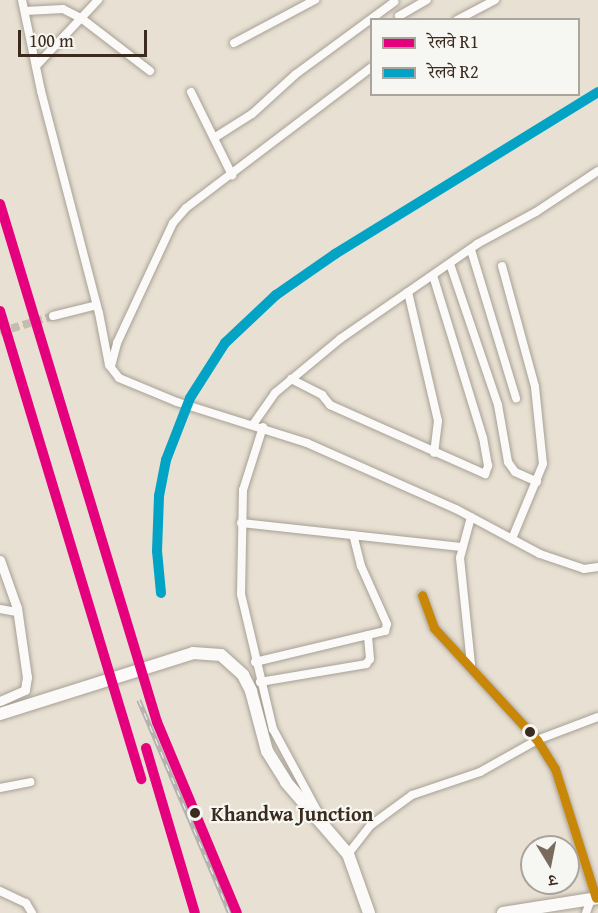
<!DOCTYPE html>
<html>
<head>
<meta charset="utf-8">
<style>
	body { margin:0 }
	#map { position:relative; width:598px; height:913px; overflow:hidden; background:#e8e0d2; font-family:"Gentium Book Plus","Noto Serif Devanagari",serif }
	div>[style] { position:absolute }
	.minor-tunnel>* { height:8px; margin-top:-4px; transform-origin:0; background:repeating-linear-gradient(90deg,#c5bcae 0 8px,transparent 0 12px) }
	.roads { filter:drop-shadow(0 0 2px #a6a096) drop-shadow(0 0 2px #a6a096) }
	.minor>* { height:8px; margin:-4px; padding:0 4px; transform-origin:4px; border-radius:4px; background:#fcfaf8 }
	.tertiary>* { height:9px; margin:-4.5px; padding:0 4.5px; transform-origin:4.5px; border-radius:4.5px; background:#fcfaf8 }
	.trunk>* { height:12px; margin:-6px; padding:0 6px; transform-origin:6px; border-radius:6px; background:#fcfaf8 }
	.rail>* { height:4.5px; margin-top:-2.25px; transform-origin:0; background:repeating-linear-gradient(90deg,#f6f6f2 0 7px,#b6b3af 0 14px); box-sizing:border-box; border-block:2px solid #b6b3af }
	.bus-1>* { height:9px; margin:-4.5px; padding:0 4.5px; transform-origin:4.5px; border-radius:4.5px; background:#c88708 }
	.rail-1>* { height:10px; margin:-5px; padding:0 5px; transform-origin:5px; border-radius:5px; background:#e5007d }
	.rail-2>* { height:10px; margin:-5px; padding:0 5px; transform-origin:5px; border-radius:5px; background:#03a3c5 }
	.dots>* { width:16px; height:16px; translate:-50% -50%; box-sizing:border-box; border:3px solid #f6f6f2; border-radius:50% }
	span { translate:-50% -50%; white-space:nowrap; text-align:center; line-height:1.15; -webkit-text-stroke:4.5px #f6f6f2; paint-order:stroke }
	.stop-label { font-size:20px; color:#3b2a1e; font-weight:700 }
	.left { translate:0 -50%; text-align:left }
	.legend { position:absolute; left:370px; top:18px; width:210px; height:78px; box-sizing:border-box; background:#f6f6f2; border:2px solid #aba49d; margin:0; padding:8px 10px; list-style:none; font-size:18px; color:#3b2a1e }
	.legend li { display:flex; align-items:center; gap:12px; height:30px }
	.legend b { width:30px; border:2px solid #aba49d }
	.north { position:absolute; left:520px; top:835px; width:60px; height:60px; box-sizing:border-box; background:#f6f6f2; border:2px solid #aba49d; border-radius:50%; rotate:170deg; font-size:16px; font-weight:700; line-height:24px; text-align:center; color:#3b2a1e }
	.north::after { content:''; display:block; margin:auto; width:21px; height:27px; background:#786a5d; clip-path:polygon(50% 0,100% 100%,50% 72%,0 100%) }
	.scale { position:absolute; left:18px; top:30px; width:129px; height:27px; box-sizing:border-box; border:3px solid #3b2a1e; border-top:0; padding-left:8px; font-size:18px; line-height:21px; white-space:nowrap; color:#3b2a1e; -webkit-text-stroke:4px #f6f6f2; paint-order:stroke }
</style>
</head>
<body>
<div id="map">
	<div class="minor-tunnel">
		<div style="left:0;top:332px;width:55px;rotate:-16.8deg"></div>
	</div>
	<div class="roads">
		<div class="minor">
			<div style="left:22px;top:0;width:93px;rotate:78.2deg"></div>
			<div style="left:41px;top:91px;width:229px;rotate:75.4deg"></div>
			<div style="left:99px;top:313px;width:53px;rotate:79.1deg"></div>
			<div style="left:109px;top:365px;width:16px;rotate:52deg"></div>
			<div style="left:119px;top:378px;width:63px;rotate:22.5deg"></div>
			<div style="left:177px;top:402px;width:136px;rotate:17.5deg"></div>
			<div style="left:307px;top:443px;width:163px;rotate:23.9deg"></div>
			<div style="left:456px;top:509px;width:95px;rotate:28.2deg"></div>
			<div style="left:540px;top:554px;width:46px;rotate:18.8deg"></div>
			<div style="left:584px;top:569px;width:14px;rotate:-8deg"></div>
			<div style="left:25px;top:11px;width:38px;rotate:-3deg"></div>
			<div style="left:63px;top:9px;width:20px;rotate:27deg"></div>
			<div style="left:81px;top:18px;width:87px;rotate:37.5deg"></div>
			<div style="left:399px;top:16px;width:32px;rotate:-30deg"></div>
			<div style="left:457px;top:20px;width:43px;rotate:-27.8deg"></div>
			<div style="left:234px;top:43px;width:92px;rotate:-28deg"></div>
			<div style="left:36px;top:66px;width:91px;rotate:-46.8deg"></div>
			<div style="left:191px;top:92px;width:93px;rotate:63.7deg"></div>
			<div style="left:214px;top:138px;width:45px;rotate:-32.3deg"></div>
			<div style="left:252px;top:114px;width:59px;rotate:-42.3deg"></div>
			<div style="left:296px;top:74px;width:122px;rotate:-36.3deg"></div>
			<div style="left:471px;top:250px;width:155px;rotate:73.1deg"></div>
			<div style="left:450px;top:264px;width:149px;rotate:71.2deg"></div>
			<div style="left:498px;top:405px;width:58px;rotate:80deg"></div>
			<div style="left:508px;top:462px;width:12px;rotate:55deg"></div>
			<div style="left:515px;top:472px;width:24px;rotate:24deg"></div>
			<div style="left:502px;top:266px;width:125px;rotate:74.7deg"></div>
			<div style="left:535px;top:387px;width:77px;rotate:84.1deg"></div>
			<div style="left:543px;top:464px;width:81px;rotate:112.5deg"></div>
			<div style="left:408px;top:292px;width:132px;rotate:76.9deg"></div>
			<div style="left:438px;top:421px;width:32px;rotate:97deg"></div>
			<div style="left:53px;top:316px;width:45px;rotate:-14deg"></div>
			<div style="left:111px;top:366px;width:24px;rotate:-75deg"></div>
			<div style="left:117px;top:343px;width:132px;rotate:-65deg"></div>
			<div style="left:173px;top:223px;width:20px;rotate:-49deg"></div>
			<div style="left:186px;top:208px;width:233px;rotate:-37.2deg"></div>
			<div style="left:291px;top:379px;width:35px;rotate:27deg"></div>
			<div style="left:322px;top:395px;width:13px;rotate:51deg"></div>
			<div style="left:330px;top:405px;width:170px;rotate:24deg"></div>
			<div style="left:485px;top:474px;width:9px;rotate:-69deg"></div>
			<div style="left:488px;top:466px;width:28px;rotate:-100deg"></div>
			<div style="left:483px;top:438px;width:170px;rotate:-107.1deg"></div>
			<div style="left:254px;top:423px;width:37px;rotate:-55deg"></div>
			<div style="left:275px;top:393px;width:85px;rotate:-39.7deg"></div>
			<div style="left:340px;top:339px;width:167px;rotate:-34.7deg"></div>
			<div style="left:477px;top:244px;width:67px;rotate:-28.5deg"></div>
			<div style="left:536px;top:212px;width:74px;rotate:-33.5deg"></div>
			<div style="left:263px;top:427px;width:66px;rotate:107.6deg"></div>
			<div style="left:243px;top:490px;width:104px;rotate:91.1deg"></div>
			<div style="left:241px;top:594px;width:139px;rotate:76.7deg"></div>
			<div style="left:273px;top:729px;width:97px;rotate:61.6deg"></div>
			<div style="left:471px;top:517px;width:42px;rotate:105deg"></div>
			<div style="left:460px;top:558px;width:107px;rotate:84.1deg"></div>
			<div style="left:241px;top:523px;width:222px;rotate:6.2deg"></div>
			<div style="left:422px;top:595px;width:35px;rotate:70deg"></div>
			<div style="left:434px;top:628px;width:152px;rotate:47.4deg"></div>
			<div style="left:537px;top:740px;width:34px;rotate:58deg"></div>
			<div style="left:555px;top:769px;width:135px;rotate:72.4deg"></div>
			<div style="left:0;top:609px;width:17px;rotate:10deg"></div>
			<div style="left:255px;top:662px;width:134px;rotate:-13.4deg"></div>
			<div style="left:385px;top:631px;width:7px;rotate:-74deg"></div>
			<div style="left:387px;top:624px;width:64px;rotate:-114.1deg"></div>
			<div style="left:361px;top:566px;width:32px;rotate:-104deg"></div>
			<div style="left:260px;top:682px;width:108px;rotate:-9.6deg"></div>
			<div style="left:366px;top:664px;width:6px;rotate:-51deg"></div>
			<div style="left:370px;top:659px;width:24px;rotate:-95deg"></div>
			<div style="left:0;top:788px;width:31px;rotate:-11deg"></div>
			<div style="left:348px;top:854px;width:37px;rotate:-52deg"></div>
			<div style="left:371px;top:825px;width:51px;rotate:-36.2deg"></div>
			<div style="left:412px;top:795px;width:72px;rotate:-18.7deg"></div>
			<div style="left:480px;top:772px;width:65px;rotate:-29.3deg"></div>
			<div style="left:537px;top:740px;width:65px;rotate:-20.7deg"></div>
			<div style="left:0;top:891px;width:29px;rotate:25deg"></div>
			<div style="left:26px;top:903px;width:12px;rotate:59deg"></div>
			<div style="left:586px;top:913px;width:15px;rotate:-70deg"></div>
		</div>
		<div class="tertiary">
			<div style="left:0;top:560px;width:51px;rotate:70.5deg"></div>
			<div style="left:17px;top:608px;width:70px;rotate:81.8deg"></div>
			<div style="left:27px;top:677px;width:13px;rotate:99deg"></div>
			<div style="left:25px;top:690px;width:27px;rotate:156deg"></div>
		</div>
		<div class="trunk">
			<div style="left:0;top:714px;width:202px;rotate:-17.5deg"></div>
			<div style="left:193px;top:653px;width:28px;rotate:4deg"></div>
			<div style="left:221px;top:655px;width:30px;rotate:42deg"></div>
			<div style="left:243px;top:675px;width:18px;rotate:63deg"></div>
			<div style="left:251px;top:691px;width:62px;rotate:75.1deg"></div>
			<div style="left:267px;top:751px;width:36px;rotate:58deg"></div>
			<div style="left:286px;top:782px;width:95px;rotate:49.3deg"></div>
			<div style="left:348px;top:854px;width:63px;rotate:70.4deg"></div>
			<div style="left:503px;top:913px;width:96px;rotate:-9deg"></div>
		</div>
	</div>
	<div class="rail">
		<div style="left:161px;top:593px;width:42px;rotate:-95.4deg"></div>
		<div style="left:157px;top:551px;width:55px;rotate:-87.9deg"></div>
		<div style="left:159px;top:496px;width:37px;rotate:-79deg"></div>
		<div style="left:166px;top:460px;width:66px;rotate:-68.8deg"></div>
		<div style="left:190px;top:398px;width:65px;rotate:-57.5deg"></div>
		<div style="left:225px;top:343px;width:70px;rotate:-43.3deg"></div>
		<div style="left:276px;top:295px;width:72px;rotate:-34.8deg"></div>
		<div style="left:335px;top:254px;width:309px;rotate:-31.6deg"></div>
		<div style="left:139px;top:700px;width:232px;rotate:66.9deg"></div>
	</div>
	<div class="bus-1">
		<div style="left:422px;top:595px;width:35px;rotate:70deg"></div>
		<div style="left:434px;top:628px;width:152px;rotate:47.4deg"></div>
		<div style="left:537px;top:740px;width:34px;rotate:58deg"></div>
		<div style="left:555px;top:769px;width:135px;rotate:72.4deg"></div>
	</div>
	<div class="rail-1">
		<div style="left:0;top:204px;width:541px;rotate:73.14deg"></div>
		<div style="left:157px;top:722px;width:207px;rotate:67.3deg"></div>
		<div style="left:0;top:311px;width:489px;rotate:73.2deg"></div>
		<div style="left:146px;top:748px;width:172px;rotate:73.5deg"></div>
	</div>
	<div class="rail-2">
		<div style="left:161px;top:593px;width:42px;rotate:-95.4deg"></div>
		<div style="left:157px;top:551px;width:55px;rotate:-87.9deg"></div>
		<div style="left:159px;top:496px;width:37px;rotate:-79deg"></div>
		<div style="left:166px;top:460px;width:66px;rotate:-68.8deg"></div>
		<div style="left:190px;top:398px;width:65px;rotate:-57.5deg"></div>
		<div style="left:225px;top:343px;width:70px;rotate:-43.3deg"></div>
		<div style="left:276px;top:295px;width:72px;rotate:-34.8deg"></div>
		<div style="left:335px;top:254px;width:309px;rotate:-31.6deg"></div>
	</div>
	<div class="dots">
		<div style="left:530px;top:732px;background:#3b2a1e"></div>
		<div style="left:195px;top:813px;background:#3b2a1e"></div>
	</div>
	<div class="stop-label">
		<span class="left" style="left:211px;top:813px">Khandwa Junction</span>
	</div>
	<ul class="legend">
	<li><b style="height:8px;background:#e5007d"></b>रेलवे R1</li>
	<li><b style="height:8px;background:#03a3c5"></b>रेलवे R2</li>
	</ul>
	<div class="north">उ</div>
	<div class="scale">100 m</div>
</div>
</body>
</html>
